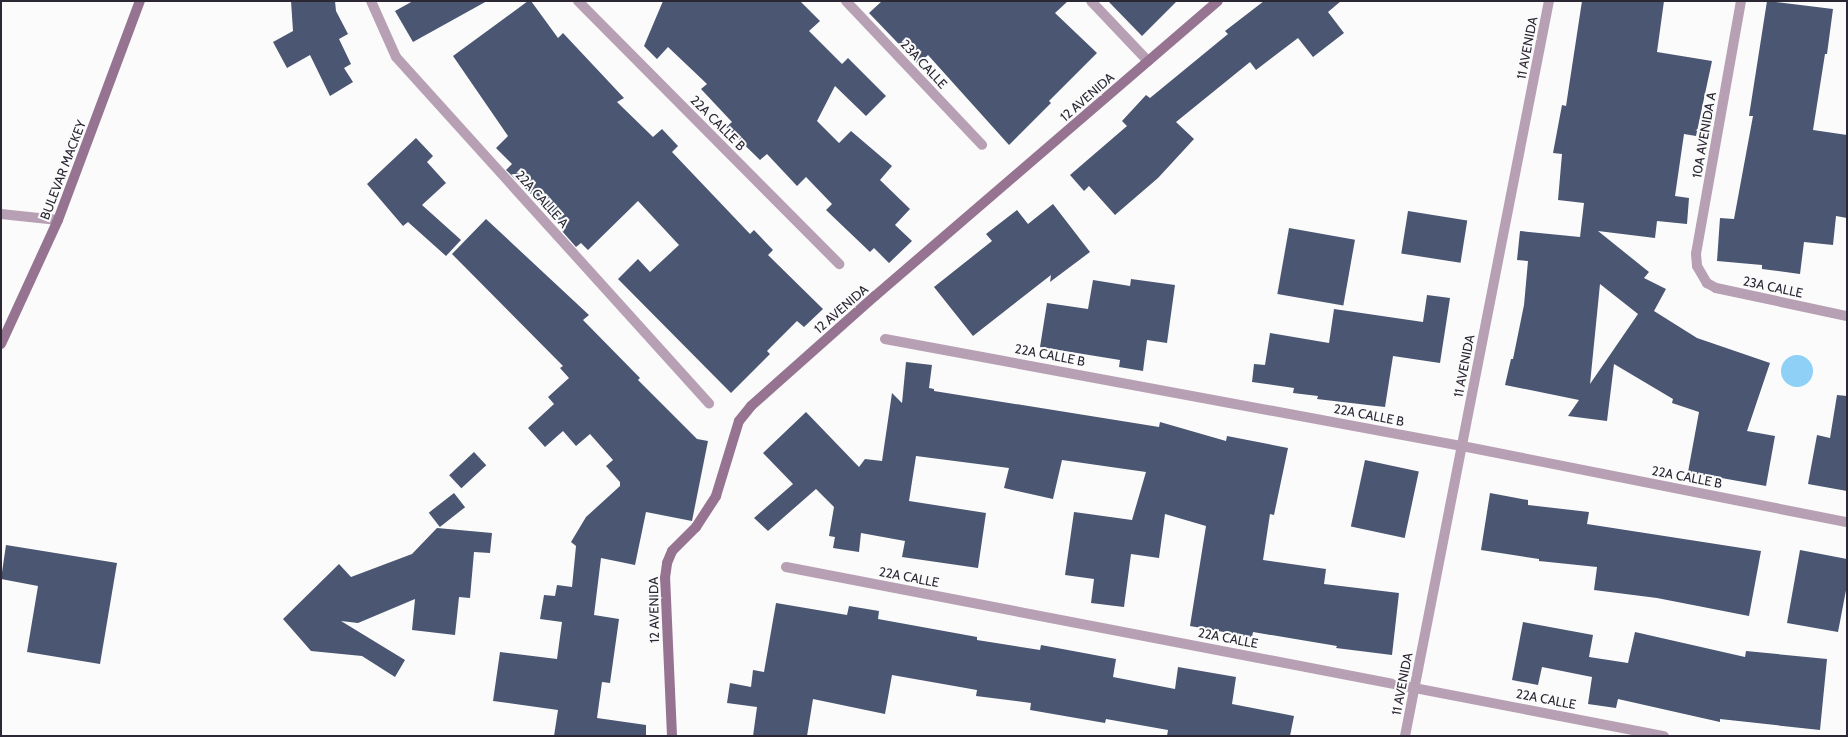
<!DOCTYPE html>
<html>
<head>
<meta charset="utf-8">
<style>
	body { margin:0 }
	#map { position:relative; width:1848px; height:737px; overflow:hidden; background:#fbfbfb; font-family:Cabin,sans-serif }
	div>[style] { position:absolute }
	.water>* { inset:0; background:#8ed0f6 }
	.round { border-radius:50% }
	.building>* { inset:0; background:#4a5672; transform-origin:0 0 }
	.street>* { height:10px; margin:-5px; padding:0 5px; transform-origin:5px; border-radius:5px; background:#b8a0b4 }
	.secondary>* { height:10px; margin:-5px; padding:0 5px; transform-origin:5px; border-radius:5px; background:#967491 }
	span { translate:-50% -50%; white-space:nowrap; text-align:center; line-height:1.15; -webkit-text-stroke:4px #fbfbfb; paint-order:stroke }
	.street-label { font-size:13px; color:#2b2734 }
	.frame { position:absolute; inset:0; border:2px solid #2b2734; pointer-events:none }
</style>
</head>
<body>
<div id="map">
	<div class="water">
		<div class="round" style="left:1781px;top:355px;width:32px;height:32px"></div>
	</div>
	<div class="building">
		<div style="clip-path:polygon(291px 1px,335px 1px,336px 11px,348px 34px,339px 39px,351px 64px,344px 68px,353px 82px,330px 96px,310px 55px,287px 68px,273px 42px,293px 31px)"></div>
		<div style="clip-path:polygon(413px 1px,487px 1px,413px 42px,395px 11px)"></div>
		<div style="clip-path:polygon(528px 1px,531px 1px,558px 38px,563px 33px,624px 98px,617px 102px,653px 137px,662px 129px,678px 146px,672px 152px,750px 234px,754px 230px,773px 250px,768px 255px,823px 309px,804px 327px,797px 321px,767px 351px,770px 354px,731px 393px,618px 279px,638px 259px,650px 272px,679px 245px,638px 201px,588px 250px,581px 243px,576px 247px,562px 231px,566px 228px,506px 170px,512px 164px,496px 148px,508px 136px,453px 56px)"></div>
		<div style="clip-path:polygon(663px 1px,800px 1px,820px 21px,809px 31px,842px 64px,848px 58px,886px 96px,866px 116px,835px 86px,817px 121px,839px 143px,851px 131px,892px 166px,880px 180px,910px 209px,895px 225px,912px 241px,889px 263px,874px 248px,870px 252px,826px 210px,832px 204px,806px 177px,797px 186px,767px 154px,760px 160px,726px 127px,732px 122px,701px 89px,707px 84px,668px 47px,657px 59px,644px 46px)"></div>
		<div style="clip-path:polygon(882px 1px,1068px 1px,1055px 13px,1097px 53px,1049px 101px,1051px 103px,1009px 145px,928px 55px,918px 64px,869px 13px)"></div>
		<div style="clip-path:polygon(1108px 1px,1177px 1px,1142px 36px)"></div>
		<div style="clip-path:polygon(1264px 1px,1341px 1px,1328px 12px,1344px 33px,1313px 57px,1298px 38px,1256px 70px,1250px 62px,1176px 122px,1194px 139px,1158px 178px,1115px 215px,1089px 186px,1084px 191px,1070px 175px,1127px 126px,1122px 121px,1146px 95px,1150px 98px,1228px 34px,1225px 31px)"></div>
		<div style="clip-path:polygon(evenodd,1582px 1px,1664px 1px,1657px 52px,1712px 61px,1696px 136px,1684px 134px,1675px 196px,1689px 198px,1687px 224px,1657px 221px,1655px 238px,1598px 231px,1649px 272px,1644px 278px,1666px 289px,1654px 311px,1697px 338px,1770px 363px,1747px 431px,1775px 436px,1766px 486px,1688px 472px,1699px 412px,1672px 403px,1673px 399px,1614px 364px,1607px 421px,1568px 416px,1579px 400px,1505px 385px,1511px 359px,1513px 359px,1524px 305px,1528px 261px,1517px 260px,1520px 231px,1580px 237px,1584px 203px,1558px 200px,1562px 154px,1553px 153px,1562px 105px,1566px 106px,1582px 1px,1600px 284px,1638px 314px,1590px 384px,1600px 284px)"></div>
		<div style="clip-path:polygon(1767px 1px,1833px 9px,1827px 54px,1825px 54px,1813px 130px,1847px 135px,1847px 218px,1836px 216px,1833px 245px,1804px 242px,1800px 274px,1762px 269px,1762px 265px,1717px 261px,1720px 218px,1734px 219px,1753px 116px,1749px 116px)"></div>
		<div style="clip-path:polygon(416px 138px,433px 156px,427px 162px,446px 183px,422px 205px,461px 240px,446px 256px,408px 222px,403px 226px,367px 184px)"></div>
		<div style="clip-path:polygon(1053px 204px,1090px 252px,1050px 282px,1051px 275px,973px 336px,934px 287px,992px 241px,986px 234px,1017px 210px,1028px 224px)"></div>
		<div style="left:1408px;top:211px;width:60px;height:43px;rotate:9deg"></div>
		<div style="clip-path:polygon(486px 219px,589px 315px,583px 320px,640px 378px,638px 380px,697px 439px,708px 441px,692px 521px,646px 512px,635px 565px,601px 558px,594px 615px,619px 619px,610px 683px,602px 682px,597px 718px,646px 725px,646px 736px,554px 736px,558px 710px,493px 701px,500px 652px,557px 659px,562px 622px,540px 619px,544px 595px,555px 596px,557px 585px,572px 587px,576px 546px,571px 542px,586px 517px,620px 486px,620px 482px,606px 466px,613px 460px,590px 434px,576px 446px,563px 431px,545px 447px,528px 428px,554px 404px,548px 397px,569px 378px,560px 368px,563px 366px,452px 254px)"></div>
		<div style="left:1289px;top:228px;width:67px;height:67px;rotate:10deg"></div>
		<div style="clip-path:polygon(1131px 279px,1175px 285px,1167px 343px,1147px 340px,1143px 371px,1119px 367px,1120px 360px,1040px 347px,1047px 303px,1088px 309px,1093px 280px,1130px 286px)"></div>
		<div style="clip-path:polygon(1427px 295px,1450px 298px,1440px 363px,1393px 356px,1385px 407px,1317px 399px,1318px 396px,1293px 393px,1294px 388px,1252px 382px,1254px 364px,1265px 365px,1270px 333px,1329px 343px,1334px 309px,1423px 322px)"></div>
		<div style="clip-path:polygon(906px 362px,932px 365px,929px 388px,934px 389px,934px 391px,1159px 427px,1160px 422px,1226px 441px,1227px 436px,1288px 448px,1274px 515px,1270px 514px,1263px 560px,1326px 569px,1324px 584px,1399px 593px,1392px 655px,1336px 648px,1337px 646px,1253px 632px,1252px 637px,1190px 626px,1206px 526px,1165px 514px,1159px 558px,1131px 554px,1124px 607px,1091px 603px,1094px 579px,1065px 575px,1074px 512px,1132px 520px,1146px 472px,1062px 460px,1053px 499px,1004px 488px,1009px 468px,916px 456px,909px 501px,986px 513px,978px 568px,902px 557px,905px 541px,861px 533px,859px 552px,833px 548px,835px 537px,829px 536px,834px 507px,816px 489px,768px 531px,754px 518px,793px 484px,763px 453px,806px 412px,859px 467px,865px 459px,882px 461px,892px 393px,902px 403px)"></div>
		<div style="clip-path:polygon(1837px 395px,1847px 396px,1847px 491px,1808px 484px,1817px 435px,1830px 438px)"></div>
		<div style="left:474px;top:452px;width:18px;height:34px;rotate:47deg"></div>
		<div style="left:1365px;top:460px;width:55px;height:68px;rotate:12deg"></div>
		<div style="left:454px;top:493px;width:18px;height:32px;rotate:52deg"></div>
		<div style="clip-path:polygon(1490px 493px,1528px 500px,1528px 505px,1589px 512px,1587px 524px,1761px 551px,1749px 616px,1657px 598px,1594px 590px,1597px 567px,1539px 561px,1539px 559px,1481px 550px)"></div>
		<div style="clip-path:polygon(437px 528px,492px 533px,490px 553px,474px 552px,470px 598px,459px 597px,455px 635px,412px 630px,415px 599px,358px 623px,341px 621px,405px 660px,395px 677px,362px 656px,311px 651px,283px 619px,339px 564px,351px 577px,412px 554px)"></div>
		<div style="clip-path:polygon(6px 545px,117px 563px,100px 664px,27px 652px,38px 586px,1px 579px)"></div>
		<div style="clip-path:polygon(1800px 550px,1847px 559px,1847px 585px,1838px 632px,1787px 623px)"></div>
		<div style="clip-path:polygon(776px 603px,847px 615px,849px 606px,879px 611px,878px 619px,977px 637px,977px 640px,1040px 650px,1041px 645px,1116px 659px,1113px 677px,1175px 689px,1178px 667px,1236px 677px,1232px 704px,1294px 716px,1290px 736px,1167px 736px,1168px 730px,1106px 719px,1105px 723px,1030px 710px,1031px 703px,976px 696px,977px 690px,892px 675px,885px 714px,813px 699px,807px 736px,753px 736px,757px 707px,727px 703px,730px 683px,751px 687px,753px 670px,764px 672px)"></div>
		<div style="clip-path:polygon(1523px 622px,1593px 635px,1589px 657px,1628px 663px,1635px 632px,1745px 657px,1746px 651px,1827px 659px,1820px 730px,1720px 719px,1720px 722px,1618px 699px,1616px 708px,1588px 704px,1592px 677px,1542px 667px,1538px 685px,1512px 680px)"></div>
	</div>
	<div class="street">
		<div style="left:371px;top:1px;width:61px;rotate:65.9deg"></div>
		<div style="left:396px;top:57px;width:467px;rotate:47.9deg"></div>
		<div style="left:578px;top:1px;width:371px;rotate:45.2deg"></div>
		<div style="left:846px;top:1px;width:198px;rotate:46.6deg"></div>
		<div style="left:1091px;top:1px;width:83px;rotate:46.5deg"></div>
		<div style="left:1741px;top:1px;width:257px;rotate:100.1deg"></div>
		<div style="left:1696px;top:254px;width:12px;rotate:85deg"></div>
		<div style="left:1697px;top:266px;width:20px;rotate:60deg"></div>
		<div style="left:1707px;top:283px;width:10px;rotate:29deg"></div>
		<div style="left:1716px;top:288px;width:134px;rotate:12.1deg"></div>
		<div style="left:1px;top:214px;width:57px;rotate:6deg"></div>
		<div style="left:885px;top:339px;width:587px;rotate:10.51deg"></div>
		<div style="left:1462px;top:446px;width:392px;rotate:11.2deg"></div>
		<div style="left:786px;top:567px;width:894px;rotate:10.9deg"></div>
		<div style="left:1405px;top:736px;width:749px;rotate:-78.92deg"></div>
	</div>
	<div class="secondary">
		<div style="left:1px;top:344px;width:136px;rotate:-65.3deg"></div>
		<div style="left:58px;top:220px;width:234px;rotate:-69.5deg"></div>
		<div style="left:672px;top:736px;width:158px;rotate:-92.5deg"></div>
		<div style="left:665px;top:578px;width:15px;rotate:-82deg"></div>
		<div style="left:667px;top:563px;width:13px;rotate:-67deg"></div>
		<div style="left:672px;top:551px;width:34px;rotate:-45deg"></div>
		<div style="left:696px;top:527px;width:37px;rotate:-57deg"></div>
		<div style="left:716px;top:496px;width:78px;rotate:-73deg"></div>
		<div style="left:739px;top:421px;width:19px;rotate:-51deg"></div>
		<div style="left:751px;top:406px;width:166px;rotate:-41.6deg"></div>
		<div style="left:875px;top:296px;width:452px;rotate:-40.7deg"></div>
	</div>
	<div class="street-label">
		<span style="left:1527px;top:48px;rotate:-79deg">11 AVENIDA</span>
		<span style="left:924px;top:64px;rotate:47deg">23A CALLE</span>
		<span style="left:1087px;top:97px;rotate:-41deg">12 AVENIDA</span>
		<span style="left:718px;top:123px;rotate:45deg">22A CALLE B</span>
		<span style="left:1704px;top:135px;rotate:-80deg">10A AVENIDA A</span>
		<span style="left:63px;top:170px;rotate:-69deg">BULEVAR MACKEY</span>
		<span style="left:542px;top:199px;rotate:48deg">22A CALLE A</span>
		<span style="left:1773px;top:287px;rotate:12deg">23A CALLE</span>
		<span style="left:841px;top:309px;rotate:-41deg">12 AVENIDA</span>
		<span style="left:1050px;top:355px;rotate:11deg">22A CALLE B</span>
		<span style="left:1464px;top:366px;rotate:-79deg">11 AVENIDA</span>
		<span style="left:1369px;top:415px;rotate:11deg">22A CALLE B</span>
		<span style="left:1687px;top:477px;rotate:11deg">22A CALLE B</span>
		<span style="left:909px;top:577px;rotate:11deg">22A CALLE</span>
		<span style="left:654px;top:610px;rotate:-91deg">12 AVENIDA</span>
		<span style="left:1228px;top:638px;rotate:11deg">22A CALLE</span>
		<span style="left:1402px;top:684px;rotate:-79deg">11 AVENIDA</span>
		<span style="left:1546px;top:699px;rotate:11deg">22A CALLE</span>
	</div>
	<div class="frame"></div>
</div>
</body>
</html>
